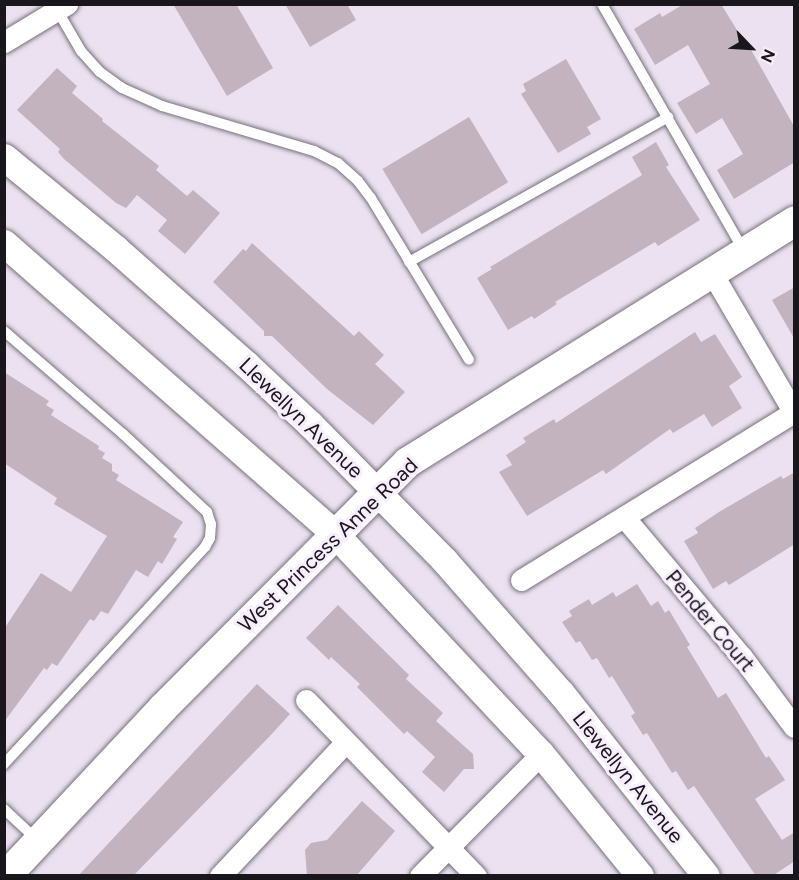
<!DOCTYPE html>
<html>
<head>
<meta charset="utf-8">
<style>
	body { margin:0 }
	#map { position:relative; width:799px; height:880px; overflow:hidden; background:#ebe1f0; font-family:Figtree,sans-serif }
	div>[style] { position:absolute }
	.building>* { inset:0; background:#c2b3bf; transform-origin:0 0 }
	.roads { filter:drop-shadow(0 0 2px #786f7c) drop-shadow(0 0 2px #786f7c) }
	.service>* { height:10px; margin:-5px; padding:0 5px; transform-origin:5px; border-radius:5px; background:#fff }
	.minor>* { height:21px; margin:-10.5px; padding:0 10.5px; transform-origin:10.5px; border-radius:10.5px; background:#fff }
	.tertiary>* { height:27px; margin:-13.5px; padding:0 13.5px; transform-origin:13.5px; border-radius:13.5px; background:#fff }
	.secondary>* { height:30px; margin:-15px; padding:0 15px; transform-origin:15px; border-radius:15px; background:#fff }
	span { translate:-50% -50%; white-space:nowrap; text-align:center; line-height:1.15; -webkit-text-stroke:6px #f9eefe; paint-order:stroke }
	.street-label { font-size:21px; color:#1a171c }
	.frame { position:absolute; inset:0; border:6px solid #1a171c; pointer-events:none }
	.north { position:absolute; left:721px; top:18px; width:60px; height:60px; -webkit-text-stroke:4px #f9eefe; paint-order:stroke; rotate:115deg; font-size:16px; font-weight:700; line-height:24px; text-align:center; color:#1a171c }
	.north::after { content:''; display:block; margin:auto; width:21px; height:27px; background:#1a171c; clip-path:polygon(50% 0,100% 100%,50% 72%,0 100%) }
</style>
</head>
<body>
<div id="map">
	<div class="building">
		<div style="clip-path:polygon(173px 4px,236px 4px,273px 68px,227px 96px)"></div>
		<div style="clip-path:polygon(285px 4px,347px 4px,356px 20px,310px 47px)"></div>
		<div style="clip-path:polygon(684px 4px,721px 4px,743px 40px,745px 39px,795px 128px,795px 162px,734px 199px,717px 170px,743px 154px,722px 118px,696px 134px,677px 103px,710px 84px,688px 45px,655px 65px,634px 29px,660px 13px,662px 17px)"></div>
		<div style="clip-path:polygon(566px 59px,601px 119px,587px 127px,591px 134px,558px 153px,521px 94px,526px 91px,523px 84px)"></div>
		<div style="clip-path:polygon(57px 68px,77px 86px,72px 93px,103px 119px,102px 121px,159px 166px,156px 170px,187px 196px,193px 190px,220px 213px,185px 254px,158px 231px,167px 220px,137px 195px,126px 208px,116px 203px,64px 159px,58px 152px,60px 149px,17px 110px)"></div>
		<div style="left:469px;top:117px;width:76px;height:101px;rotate:59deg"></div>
		<div style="clip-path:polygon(656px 142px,669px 165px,666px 167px,700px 220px,658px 246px,655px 242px,555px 302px,557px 304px,534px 319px,532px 316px,508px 330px,477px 278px,492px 269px,490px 267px,642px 175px,632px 157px)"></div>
		<div style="clip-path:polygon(252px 243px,354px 336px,359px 331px,384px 355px,375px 364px,405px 392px,373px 425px,327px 389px,272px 336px,264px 336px,264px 331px,213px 282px,243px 249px,246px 251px)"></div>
		<div style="clip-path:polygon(795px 287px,795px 340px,772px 300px)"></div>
		<div style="clip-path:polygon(695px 332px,701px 342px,715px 334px,742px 377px,729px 386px,742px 408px,712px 427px,704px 414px,673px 433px,670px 429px,606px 474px,603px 470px,527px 516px,499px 472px,512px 465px,506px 455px,526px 442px,523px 438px,554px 419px,556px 423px)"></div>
		<div style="clip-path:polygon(4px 372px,49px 401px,46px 405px,54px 410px,51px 415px,99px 446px,98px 449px,105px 453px,102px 458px,112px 464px,112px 471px,119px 475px,116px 480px,183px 522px,173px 537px,177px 539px,162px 564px,158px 561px,148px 577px,136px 570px,108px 614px,101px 611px,94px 621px,90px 619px,57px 666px,52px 663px,47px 670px,44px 668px,4px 722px,4px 629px,41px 573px,71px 592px,107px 536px,54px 504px,57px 498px,4px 463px)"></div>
		<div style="clip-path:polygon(795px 472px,795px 544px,729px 585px,726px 581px,713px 589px,684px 541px,698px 533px,695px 528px,719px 512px,781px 476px,783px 479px)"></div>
		<div style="clip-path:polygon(637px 584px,651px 606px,658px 601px,665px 613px,669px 610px,690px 645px,687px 647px,718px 698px,726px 693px,766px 758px,769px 756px,785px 780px,755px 799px,782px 840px,795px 832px,795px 861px,772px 876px,756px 876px,694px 786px,688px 790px,676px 771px,672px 773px,647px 733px,643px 735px,631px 716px,635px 713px,612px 676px,609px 678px,597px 658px,592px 660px,580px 641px,576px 643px,562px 622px,572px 616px,569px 611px,589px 599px,592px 605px,613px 592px,616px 597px)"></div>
		<div style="clip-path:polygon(338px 605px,409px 675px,406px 679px,443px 713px,436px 721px,473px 754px,474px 769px,464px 769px,444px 792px,422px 772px,435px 757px,407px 731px,404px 734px,357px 687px,360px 684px,331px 657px,329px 660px,306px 638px)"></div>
		<div style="clip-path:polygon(257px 684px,290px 714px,269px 737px,133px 876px,78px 876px)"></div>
		<div style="clip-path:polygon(362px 801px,395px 831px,356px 876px,307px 876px,305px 850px,311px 843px,327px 840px)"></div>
	</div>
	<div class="roads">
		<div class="service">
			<div style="left:602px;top:4px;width:285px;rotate:60.1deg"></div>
			<div style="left:56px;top:8px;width:50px;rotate:59.8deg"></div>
			<div style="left:81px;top:51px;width:28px;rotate:48deg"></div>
			<div style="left:100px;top:72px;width:27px;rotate:36deg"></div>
			<div style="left:122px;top:88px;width:44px;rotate:24.2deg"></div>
			<div style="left:162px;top:106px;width:159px;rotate:16.5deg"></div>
			<div style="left:314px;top:151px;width:27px;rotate:27deg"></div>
			<div style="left:338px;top:163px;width:27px;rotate:42deg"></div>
			<div style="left:358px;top:181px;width:21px;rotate:53deg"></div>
			<div style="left:371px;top:198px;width:189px;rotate:58.8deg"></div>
			<div style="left:409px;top:262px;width:297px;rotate:-29.2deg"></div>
			<div style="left:4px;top:331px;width:157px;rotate:40.9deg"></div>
			<div style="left:123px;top:434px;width:115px;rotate:42.9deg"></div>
			<div style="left:207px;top:512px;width:13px;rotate:72deg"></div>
			<div style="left:211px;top:524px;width:14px;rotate:94deg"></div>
			<div style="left:210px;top:538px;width:10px;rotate:119deg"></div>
			<div style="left:205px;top:547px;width:296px;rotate:132.8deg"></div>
			<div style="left:4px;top:809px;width:45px;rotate:43.2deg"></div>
		</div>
		<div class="minor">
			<div style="left:4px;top:42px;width:74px;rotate:-31.1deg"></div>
			<div style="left:712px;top:273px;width:162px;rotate:59.6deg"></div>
			<div style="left:624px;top:517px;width:183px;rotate:49.9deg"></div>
			<div style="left:742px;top:657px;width:87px;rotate:53.4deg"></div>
			<div style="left:521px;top:580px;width:321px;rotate:-31.6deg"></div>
			<div style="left:306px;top:700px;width:245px;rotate:46deg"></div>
			<div style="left:220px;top:876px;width:183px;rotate:-46.8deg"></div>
			<div style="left:420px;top:876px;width:172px;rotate:-45.2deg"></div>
		</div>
		<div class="tertiary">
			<div style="left:4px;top:157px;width:145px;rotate:39.4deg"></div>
			<div style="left:116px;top:249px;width:174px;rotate:41.5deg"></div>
			<div style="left:246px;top:364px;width:88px;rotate:43.2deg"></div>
			<div style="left:310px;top:424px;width:191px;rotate:45.4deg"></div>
			<div style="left:444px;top:560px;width:177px;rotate:48.7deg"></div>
			<div style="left:561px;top:693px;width:233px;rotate:51.6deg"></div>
			<div style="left:4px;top:243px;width:441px;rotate:41.3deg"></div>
			<div style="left:335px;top:534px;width:301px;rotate:46.9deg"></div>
			<div style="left:541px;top:754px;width:157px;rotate:50.9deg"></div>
		</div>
		<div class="secondary">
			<div style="left:6px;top:876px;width:230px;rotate:-46.9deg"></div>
			<div style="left:163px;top:708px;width:347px;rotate:-45.1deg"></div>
			<div style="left:408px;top:462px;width:455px;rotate:-31.9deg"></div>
		</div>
	</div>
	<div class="street-label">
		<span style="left:301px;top:418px;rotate:44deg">Llewellyn Avenue</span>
		<span style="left:328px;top:545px;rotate:-44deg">West Princess Anne Road</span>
		<span style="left:710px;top:621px;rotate:50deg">Pender Court</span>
		<span style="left:628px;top:777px;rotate:51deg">Llewellyn Avenue</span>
	</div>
	<div class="frame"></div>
	<div class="north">N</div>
</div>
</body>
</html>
